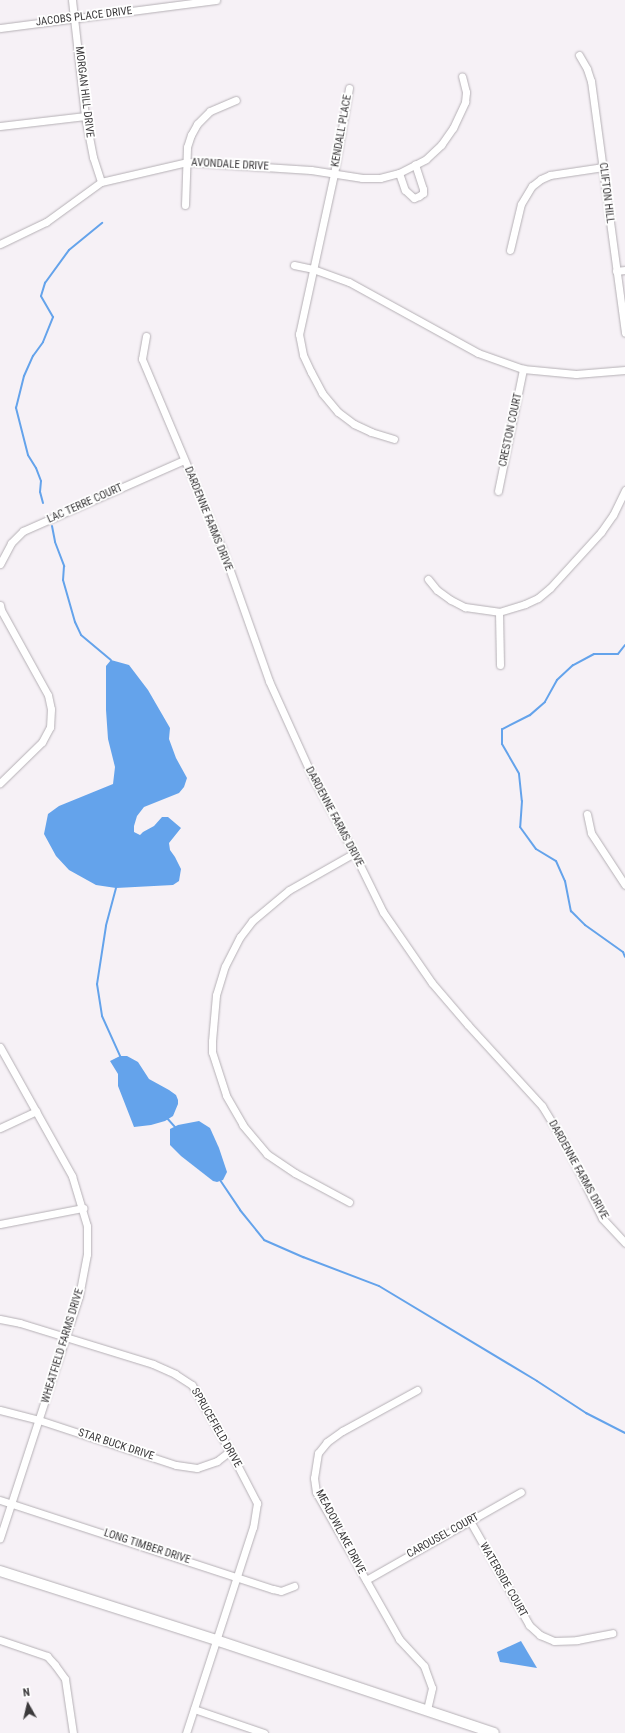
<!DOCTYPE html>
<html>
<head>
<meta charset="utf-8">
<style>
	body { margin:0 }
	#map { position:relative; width:625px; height:1733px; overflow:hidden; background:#f6f1f6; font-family:"Roboto Condensed",sans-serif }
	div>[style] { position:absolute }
	.water>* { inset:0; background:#64a3eb }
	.stream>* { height:2px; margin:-1px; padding:0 1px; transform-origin:1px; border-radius:1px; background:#64a3eb }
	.roads { filter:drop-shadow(0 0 1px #b5b0b5) drop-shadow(0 0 1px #b5b0b5) }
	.street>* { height:7px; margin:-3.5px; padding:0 3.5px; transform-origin:3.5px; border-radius:3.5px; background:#fff }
	.secondary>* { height:10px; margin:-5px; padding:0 5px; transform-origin:5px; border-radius:5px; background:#fff }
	span { translate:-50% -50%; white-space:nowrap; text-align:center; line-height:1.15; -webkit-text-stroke:3.5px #fff; paint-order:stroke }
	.street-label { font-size:11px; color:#3b393b }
	.north { position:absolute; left:8px; top:1685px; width:40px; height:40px; -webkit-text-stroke:3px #fff; paint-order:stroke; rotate:352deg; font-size:11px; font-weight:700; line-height:16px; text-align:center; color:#3b393b }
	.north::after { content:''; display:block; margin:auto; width:14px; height:18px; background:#3b393b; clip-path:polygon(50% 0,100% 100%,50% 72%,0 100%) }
</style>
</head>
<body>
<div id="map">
	<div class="water">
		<div style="clip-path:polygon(111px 660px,129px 665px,148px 690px,170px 728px,169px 739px,176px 758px,187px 778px,184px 787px,179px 793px,144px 807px,137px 816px,134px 826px,134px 832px,140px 835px,143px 832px,154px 826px,162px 817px,168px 817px,181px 828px,169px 843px,170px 850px,175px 857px,181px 869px,179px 881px,173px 885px,116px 888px,96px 885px,69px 870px,56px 856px,44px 834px,48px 814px,59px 806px,113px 784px,115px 767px,108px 739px,106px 710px,106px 666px)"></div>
		<div style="clip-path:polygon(120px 1056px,127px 1056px,138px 1062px,149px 1079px,169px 1090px,176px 1095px,178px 1100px,178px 1104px,173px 1116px,165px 1121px,151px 1125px,134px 1127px,118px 1086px,118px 1074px,110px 1061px)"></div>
		<div style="clip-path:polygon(199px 1121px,210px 1128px,219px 1148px,227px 1172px,223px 1180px,217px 1182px,213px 1181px,181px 1156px,170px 1145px,170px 1129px,178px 1125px)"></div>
		<div style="clip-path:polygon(521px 1641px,537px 1668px,500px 1662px,497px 1652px)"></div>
	</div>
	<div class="stream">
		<div style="left:43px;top:503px;width:11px;rotate:-105deg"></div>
		<div style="left:40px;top:492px;width:11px;rotate:-85deg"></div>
		<div style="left:41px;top:481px;width:14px;rotate:-111deg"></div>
		<div style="left:36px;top:468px;width:15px;rotate:-122deg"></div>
		<div style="left:28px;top:455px;width:49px;rotate:-104.3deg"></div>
		<div style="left:16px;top:408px;width:33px;rotate:-76deg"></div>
		<div style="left:24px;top:376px;width:22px;rotate:-66deg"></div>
		<div style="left:33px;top:356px;width:17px;rotate:-54deg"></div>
		<div style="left:43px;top:342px;width:27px;rotate:-68deg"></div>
		<div style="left:53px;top:317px;width:24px;rotate:-120deg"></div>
		<div style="left:41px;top:296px;width:14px;rotate:-73deg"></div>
		<div style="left:45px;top:283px;width:41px;rotate:-54deg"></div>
		<div style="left:69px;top:250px;width:43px;rotate:-39.3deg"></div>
		<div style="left:52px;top:526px;width:16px;rotate:79deg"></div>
		<div style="left:55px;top:542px;width:26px;rotate:69deg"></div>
		<div style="left:64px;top:566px;width:14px;rotate:94deg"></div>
		<div style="left:63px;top:580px;width:44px;rotate:74.1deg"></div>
		<div style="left:75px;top:622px;width:14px;rotate:65deg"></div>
		<div style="left:81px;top:635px;width:39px;rotate:40deg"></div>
		<div style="left:625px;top:645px;width:11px;rotate:128deg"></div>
		<div style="left:618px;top:654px;width:24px;rotate:180deg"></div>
		<div style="left:594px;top:654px;width:24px;rotate:152deg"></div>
		<div style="left:573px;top:665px;width:22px;rotate:137deg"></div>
		<div style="left:557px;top:680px;width:25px;rotate:119deg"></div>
		<div style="left:545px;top:702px;width:20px;rotate:139deg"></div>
		<div style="left:530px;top:715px;width:31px;rotate:153deg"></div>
		<div style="left:502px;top:729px;width:15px;rotate:90deg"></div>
		<div style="left:502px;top:744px;width:34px;rotate:60deg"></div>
		<div style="left:519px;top:774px;width:27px;rotate:84deg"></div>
		<div style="left:522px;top:801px;width:26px;rotate:94deg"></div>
		<div style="left:520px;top:827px;width:27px;rotate:54deg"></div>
		<div style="left:536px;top:849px;width:23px;rotate:31deg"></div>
		<div style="left:556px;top:861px;width:22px;rotate:66deg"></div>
		<div style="left:565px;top:881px;width:31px;rotate:79deg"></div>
		<div style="left:571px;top:911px;width:20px;rotate:45deg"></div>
		<div style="left:585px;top:925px;width:47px;rotate:35.4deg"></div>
		<div style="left:623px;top:952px;width:5px;rotate:68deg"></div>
		<div style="left:116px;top:888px;width:39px;rotate:105deg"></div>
		<div style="left:106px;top:926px;width:59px;rotate:98.8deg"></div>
		<div style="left:97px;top:984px;width:32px;rotate:81deg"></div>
		<div style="left:102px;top:1016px;width:46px;rotate:65.7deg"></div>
		<div style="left:166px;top:1117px;width:15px;rotate:48deg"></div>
		<div style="left:220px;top:1180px;width:36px;rotate:56deg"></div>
		<div style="left:240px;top:1210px;width:38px;rotate:51deg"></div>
		<div style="left:264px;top:1240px;width:43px;rotate:23.6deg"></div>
		<div style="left:303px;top:1257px;width:81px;rotate:20.9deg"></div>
		<div style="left:379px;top:1286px;width:184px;rotate:31deg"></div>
		<div style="left:537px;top:1381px;width:59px;rotate:33.1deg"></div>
		<div style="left:586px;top:1413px;width:44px;rotate:27.1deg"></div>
	</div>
	<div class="roads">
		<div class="street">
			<div style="left:72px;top:0;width:117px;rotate:83.6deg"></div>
			<div style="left:85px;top:116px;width:42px;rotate:79deg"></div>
			<div style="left:93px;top:157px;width:26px;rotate:72deg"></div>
			<div style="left:0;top:28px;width:218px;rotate:-7.4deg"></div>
			<div style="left:579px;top:55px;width:16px;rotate:60deg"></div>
			<div style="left:587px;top:69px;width:13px;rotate:72deg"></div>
			<div style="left:591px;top:81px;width:254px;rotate:82.3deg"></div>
			<div style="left:349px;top:88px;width:87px;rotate:99.9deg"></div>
			<div style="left:334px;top:174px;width:164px;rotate:102.3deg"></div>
			<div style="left:299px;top:334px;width:21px;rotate:79deg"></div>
			<div style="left:303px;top:355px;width:19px;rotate:65deg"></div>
			<div style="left:311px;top:372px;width:24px;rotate:62deg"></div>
			<div style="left:322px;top:393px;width:25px;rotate:50deg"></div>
			<div style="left:338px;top:412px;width:20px;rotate:37deg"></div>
			<div style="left:354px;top:424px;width:19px;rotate:25deg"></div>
			<div style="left:371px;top:432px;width:24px;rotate:17deg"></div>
			<div style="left:0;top:126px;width:86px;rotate:-6.7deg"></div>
			<div style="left:399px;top:173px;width:18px;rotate:71deg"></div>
			<div style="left:405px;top:190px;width:12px;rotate:42deg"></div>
			<div style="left:414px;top:198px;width:5px;rotate:-22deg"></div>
			<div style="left:419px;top:196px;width:5px;rotate:-37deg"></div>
			<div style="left:423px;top:193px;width:4px;rotate:-90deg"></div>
			<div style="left:423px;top:189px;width:26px;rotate:-108deg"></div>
			<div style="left:185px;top:205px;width:58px;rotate:-88deg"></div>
			<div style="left:187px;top:147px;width:13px;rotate:-72deg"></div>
			<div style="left:191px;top:135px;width:13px;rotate:-61deg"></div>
			<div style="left:197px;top:124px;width:18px;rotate:-45deg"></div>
			<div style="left:210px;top:111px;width:28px;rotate:-23deg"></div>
			<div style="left:0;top:244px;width:51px;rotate:-25.6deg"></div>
			<div style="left:46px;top:222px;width:68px;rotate:-36deg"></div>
			<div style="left:101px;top:182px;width:88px;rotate:-13.1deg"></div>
			<div style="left:187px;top:162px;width:124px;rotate:3.7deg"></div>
			<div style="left:311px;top:170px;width:52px;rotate:8.9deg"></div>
			<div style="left:362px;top:178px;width:18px"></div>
			<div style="left:380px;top:178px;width:20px;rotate:-15deg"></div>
			<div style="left:399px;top:173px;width:30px;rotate:-27deg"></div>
			<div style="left:426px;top:159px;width:21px;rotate:-43deg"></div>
			<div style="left:441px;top:145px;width:21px;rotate:-55deg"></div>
			<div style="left:453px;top:128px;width:29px;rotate:-65deg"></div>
			<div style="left:465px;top:102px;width:10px;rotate:-84deg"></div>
			<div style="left:466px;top:92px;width:16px;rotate:-104deg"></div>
			<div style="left:510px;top:250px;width:47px;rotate:-76.6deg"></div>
			<div style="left:521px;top:204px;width:21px;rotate:-59deg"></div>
			<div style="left:532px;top:186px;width:11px;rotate:-38deg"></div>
			<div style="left:541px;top:179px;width:10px;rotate:-24deg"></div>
			<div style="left:550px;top:175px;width:54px;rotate:-8.6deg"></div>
			<div style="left:294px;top:265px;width:19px;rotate:12deg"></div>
			<div style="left:313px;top:269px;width:38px;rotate:20deg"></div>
			<div style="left:349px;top:282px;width:147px;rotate:28.8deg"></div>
			<div style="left:478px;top:353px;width:48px;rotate:19.6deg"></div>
			<div style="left:523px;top:369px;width:53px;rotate:5.4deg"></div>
			<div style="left:576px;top:374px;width:49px;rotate:-4.7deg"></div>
			<div style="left:616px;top:271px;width:9px;rotate:-6deg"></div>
			<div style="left:146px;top:336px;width:23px;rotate:100deg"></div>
			<div style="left:142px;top:359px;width:205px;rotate:67.1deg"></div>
			<div style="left:222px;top:548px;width:141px;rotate:70.5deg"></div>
			<div style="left:269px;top:681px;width:104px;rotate:65.6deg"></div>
			<div style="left:312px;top:776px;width:88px;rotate:61.4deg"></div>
			<div style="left:354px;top:853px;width:66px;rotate:63.8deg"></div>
			<div style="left:383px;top:912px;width:86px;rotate:55.4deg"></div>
			<div style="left:432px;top:983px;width:55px;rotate:49.4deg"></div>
			<div style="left:468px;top:1025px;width:110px;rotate:47.6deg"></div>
			<div style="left:542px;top:1106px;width:42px;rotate:58.6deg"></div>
			<div style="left:564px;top:1142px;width:85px;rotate:63.4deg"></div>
			<div style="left:602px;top:1218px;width:34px;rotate:47deg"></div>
			<div style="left:498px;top:491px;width:125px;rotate:-78.4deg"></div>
			<div style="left:0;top:564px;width:24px;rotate:-62deg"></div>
			<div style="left:11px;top:543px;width:17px;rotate:-45deg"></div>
			<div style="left:23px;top:531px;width:176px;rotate:-23.8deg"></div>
			<div style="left:428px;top:579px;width:14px;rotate:51deg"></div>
			<div style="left:437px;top:590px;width:17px;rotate:36deg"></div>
			<div style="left:451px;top:600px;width:16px;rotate:27deg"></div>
			<div style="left:465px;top:607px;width:34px;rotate:8deg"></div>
			<div style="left:499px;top:612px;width:27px;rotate:-17deg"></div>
			<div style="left:525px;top:604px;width:14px;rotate:-25deg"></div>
			<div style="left:538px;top:598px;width:16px;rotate:-40deg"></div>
			<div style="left:550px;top:588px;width:76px;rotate:-47.7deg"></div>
			<div style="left:601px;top:532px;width:21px;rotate:-55deg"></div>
			<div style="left:613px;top:515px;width:28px;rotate:-64deg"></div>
			<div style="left:0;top:605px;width:5px;rotate:79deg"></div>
			<div style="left:1px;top:610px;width:97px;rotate:61.1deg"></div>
			<div style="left:48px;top:695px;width:14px;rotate:78deg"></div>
			<div style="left:51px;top:709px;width:18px;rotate:93deg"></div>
			<div style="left:50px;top:727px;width:17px;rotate:118deg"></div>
			<div style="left:42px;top:742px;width:59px;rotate:135.7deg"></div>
			<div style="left:499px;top:612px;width:53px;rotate:88.9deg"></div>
			<div style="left:587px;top:814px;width:19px;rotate:78deg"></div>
			<div style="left:591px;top:833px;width:62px;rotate:56.8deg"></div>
			<div style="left:0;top:1047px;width:148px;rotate:60.8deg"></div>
			<div style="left:72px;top:1176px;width:52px;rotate:73.3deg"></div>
			<div style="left:87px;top:1226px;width:28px;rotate:90deg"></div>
			<div style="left:87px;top:1254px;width:43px;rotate:100.8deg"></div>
			<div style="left:79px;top:1296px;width:255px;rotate:108.1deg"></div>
			<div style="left:0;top:1128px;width:40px;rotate:-25deg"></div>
			<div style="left:349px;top:1202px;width:61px;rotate:-151.8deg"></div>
			<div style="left:295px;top:1173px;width:34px;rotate:-146deg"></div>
			<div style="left:267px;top:1154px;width:38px;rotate:-130deg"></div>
			<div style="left:243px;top:1125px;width:34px;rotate:-120deg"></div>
			<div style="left:226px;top:1095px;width:45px;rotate:-108deg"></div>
			<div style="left:212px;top:1052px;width:11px;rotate:-90deg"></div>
			<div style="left:212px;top:1041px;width:46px;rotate:-85deg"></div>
			<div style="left:216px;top:995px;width:30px;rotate:-73deg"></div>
			<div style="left:225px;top:966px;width:33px;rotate:-63deg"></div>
			<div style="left:240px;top:937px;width:20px;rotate:-53deg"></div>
			<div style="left:252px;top:921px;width:48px;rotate:-40deg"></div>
			<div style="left:289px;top:890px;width:75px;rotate:-29.6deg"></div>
			<div style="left:0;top:1224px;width:85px;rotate:-10.9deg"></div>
			<div style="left:0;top:1319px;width:20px;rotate:11deg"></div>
			<div style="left:20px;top:1323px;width:139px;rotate:17.1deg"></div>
			<div style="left:153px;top:1364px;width:24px;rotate:24deg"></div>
			<div style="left:175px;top:1374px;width:20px;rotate:33deg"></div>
			<div style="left:192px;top:1385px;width:76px;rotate:60.1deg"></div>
			<div style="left:230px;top:1451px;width:59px;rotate:62.6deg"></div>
			<div style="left:257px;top:1503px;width:24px;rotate:99deg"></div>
			<div style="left:253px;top:1527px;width:217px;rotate:108deg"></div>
			<div style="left:417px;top:1390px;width:85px;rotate:151.3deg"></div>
			<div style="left:342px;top:1431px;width:19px;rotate:144deg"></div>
			<div style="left:327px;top:1442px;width:14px;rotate:129deg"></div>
			<div style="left:318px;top:1453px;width:25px;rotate:99deg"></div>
			<div style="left:314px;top:1478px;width:14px;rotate:82deg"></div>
			<div style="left:316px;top:1492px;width:169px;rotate:60.5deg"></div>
			<div style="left:399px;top:1639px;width:37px;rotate:47deg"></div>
			<div style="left:424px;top:1666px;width:23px;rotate:70deg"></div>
			<div style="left:432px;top:1688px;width:23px;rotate:103deg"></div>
			<div style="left:0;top:1410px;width:40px;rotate:14.4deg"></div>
			<div style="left:39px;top:1420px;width:144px;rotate:18.2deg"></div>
			<div style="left:176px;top:1465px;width:21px;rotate:8deg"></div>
			<div style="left:197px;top:1468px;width:21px;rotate:-19deg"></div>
			<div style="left:217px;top:1461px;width:16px;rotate:-38deg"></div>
			<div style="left:0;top:1500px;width:287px;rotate:18.1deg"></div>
			<div style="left:273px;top:1589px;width:8px;rotate:14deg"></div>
			<div style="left:281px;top:1591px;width:14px;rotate:-21deg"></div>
			<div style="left:470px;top:1521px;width:120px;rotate:60.4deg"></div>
			<div style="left:529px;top:1625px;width:15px;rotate:42deg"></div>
			<div style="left:540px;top:1635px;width:15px;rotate:23deg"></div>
			<div style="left:554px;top:1641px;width:23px;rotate:-2deg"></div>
			<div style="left:577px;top:1640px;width:36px;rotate:-11deg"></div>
			<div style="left:366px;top:1580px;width:178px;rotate:-29.6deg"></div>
			<div style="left:0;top:1640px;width:50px;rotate:18.8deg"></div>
			<div style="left:47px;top:1656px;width:12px;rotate:48deg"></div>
			<div style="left:55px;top:1665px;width:17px;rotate:54deg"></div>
			<div style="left:65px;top:1679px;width:55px;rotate:81.6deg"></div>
			<div style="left:194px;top:1709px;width:74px;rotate:18.9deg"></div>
		</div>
		<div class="secondary">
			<div style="left:0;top:1571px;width:227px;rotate:17.7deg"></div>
			<div style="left:216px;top:1640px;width:293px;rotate:18.5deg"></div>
		</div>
	</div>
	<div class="street-label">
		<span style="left:84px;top:17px;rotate:-7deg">JACOBS PLACE DRIVE</span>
		<span style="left:84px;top:92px;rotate:83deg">MORGAN HILL DRIVE</span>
		<span style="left:342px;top:131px;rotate:-80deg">KENDALL PLACE</span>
		<span style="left:230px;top:165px;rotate:3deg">AVONDALE DRIVE</span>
		<span style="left:606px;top:193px;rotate:83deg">CLIFTON HILL</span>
		<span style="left:511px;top:430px;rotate:-78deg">CRESTON COURT</span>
		<span style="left:85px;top:504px;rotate:-24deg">LAC TERRE COURT</span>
		<span style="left:208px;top:519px;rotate:68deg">DARDENNE FARMS DRIVE</span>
		<span style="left:334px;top:817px;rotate:62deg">DARDENNE FARMS DRIVE</span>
		<span style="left:578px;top:1170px;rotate:61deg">DARDENNE FARMS DRIVE</span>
		<span style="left:63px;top:1346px;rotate:-73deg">WHEATFIELD FARMS DRIVE</span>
		<span style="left:216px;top:1428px;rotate:60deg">SPRUCEFIELD DRIVE</span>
		<span style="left:116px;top:1445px;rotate:18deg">STAR BUCK DRIVE</span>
		<span style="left:340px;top:1532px;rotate:62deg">MEADOWLAKE DRIVE</span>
		<span style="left:443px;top:1536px;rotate:-29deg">CAROUSEL COURT</span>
		<span style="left:147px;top:1547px;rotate:18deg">LONG TIMBER DRIVE</span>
		<span style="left:503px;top:1580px;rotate:60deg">WATERSIDE COURT</span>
	</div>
	<div class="north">N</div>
</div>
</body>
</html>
